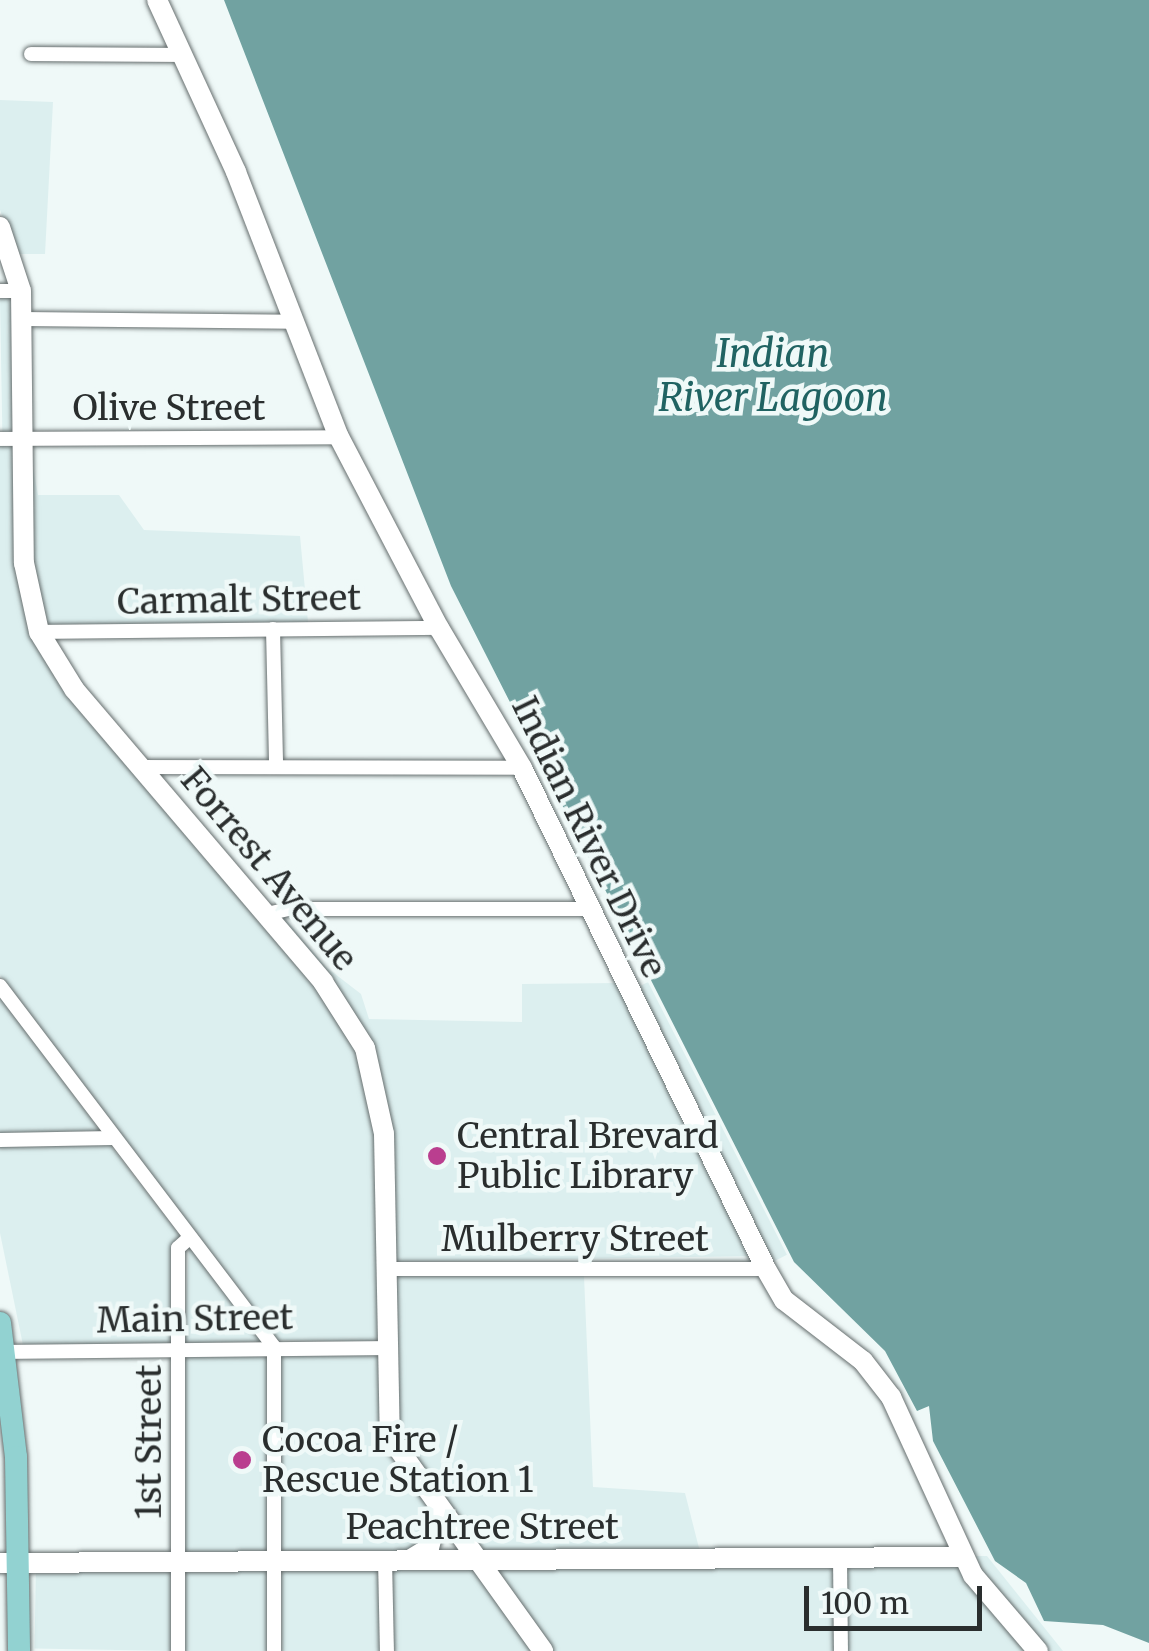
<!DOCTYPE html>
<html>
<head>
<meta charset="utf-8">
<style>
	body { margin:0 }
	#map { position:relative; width:1149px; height:1651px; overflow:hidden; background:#eff9f8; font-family:Merriweather,serif }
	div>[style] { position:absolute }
	.built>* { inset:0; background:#dcefef; transform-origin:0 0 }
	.water>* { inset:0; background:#71a2a1 }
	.roads { filter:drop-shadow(0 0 2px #666e6e) drop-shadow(0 0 2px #666e6e) }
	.street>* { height:14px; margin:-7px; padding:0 7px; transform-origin:7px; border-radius:7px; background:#fff }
	.secondary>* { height:20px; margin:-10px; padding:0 10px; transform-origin:10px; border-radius:10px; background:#fff }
	.primary>* { height:22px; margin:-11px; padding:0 11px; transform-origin:11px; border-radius:11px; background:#92d2d1 }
	.dots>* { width:28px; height:28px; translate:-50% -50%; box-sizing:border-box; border:5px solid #eff9f8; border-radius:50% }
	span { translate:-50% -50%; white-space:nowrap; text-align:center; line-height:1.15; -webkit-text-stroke:9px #eff9f8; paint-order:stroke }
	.street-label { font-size:35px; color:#2a2e2e }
	.poi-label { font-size:35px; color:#2a2e2e }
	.left { translate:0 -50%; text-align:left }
	.water-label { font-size:38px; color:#206362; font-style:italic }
	.scale { position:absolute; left:804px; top:1586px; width:178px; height:45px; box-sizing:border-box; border:5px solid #2a2e2e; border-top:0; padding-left:12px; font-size:30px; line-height:35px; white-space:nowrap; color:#2a2e2e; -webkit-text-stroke:8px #eff9f8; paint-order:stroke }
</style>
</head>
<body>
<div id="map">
	<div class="built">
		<div style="clip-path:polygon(0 100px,53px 102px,45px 254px,16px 254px,0 210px)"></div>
		<div style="left:15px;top:297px;width:135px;height:15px;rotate:89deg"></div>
		<div style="clip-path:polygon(0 446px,17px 446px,33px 633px,319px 987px,360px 1051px,378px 1135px,379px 1342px,276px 1340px,0 975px)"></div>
		<div style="clip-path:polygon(29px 446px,38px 495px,119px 495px,144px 530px,300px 536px,308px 622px,43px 625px,34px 596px)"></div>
		<div style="clip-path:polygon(284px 917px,326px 967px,361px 994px,369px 1019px,522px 1022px,522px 984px,618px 983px,753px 1256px,390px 1262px,380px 1085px,278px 918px)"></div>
		<div style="left:648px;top:982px;width:306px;height:16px;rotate:63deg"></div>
		<div style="clip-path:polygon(0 996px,100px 1131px,0 1133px)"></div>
		<div style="clip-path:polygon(110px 1145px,181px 1237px,172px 1344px,23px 1345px,0 1233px,0 1146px)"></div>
		<div style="clip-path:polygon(189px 1247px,261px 1341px,184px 1343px)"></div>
		<div style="clip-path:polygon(391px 1276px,584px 1276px,593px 1487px,685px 1493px,700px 1552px,479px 1553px,396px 1435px)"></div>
		<div style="left:268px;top:1354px;width:199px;height:84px;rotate:90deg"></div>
		<div style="clip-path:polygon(280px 1354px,379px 1355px,384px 1439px,433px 1511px,425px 1543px,409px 1553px,281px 1553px)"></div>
		<div style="clip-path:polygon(970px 1556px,987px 1556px,1063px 1651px,1047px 1651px)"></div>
		<div style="clip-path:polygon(846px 1564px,960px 1564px,1030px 1651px,847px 1651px)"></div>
		<div style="clip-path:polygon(834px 1565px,835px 1651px,551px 1651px,489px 1566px)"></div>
		<div style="left:174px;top:1566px;width:85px;height:138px;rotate:91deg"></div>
		<div style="left:186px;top:1566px;width:83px;height:85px;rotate:1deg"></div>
		<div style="left:379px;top:1566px;width:85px;height:98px;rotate:89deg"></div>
		<div style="clip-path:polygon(391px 1566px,474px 1567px,535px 1651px,393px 1651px)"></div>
	</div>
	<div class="water">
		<div style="clip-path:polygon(224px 0,1149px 0,1149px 1643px,1103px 1625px,1044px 1621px,1026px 1583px,995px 1561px,933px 1441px,929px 1406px,917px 1411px,885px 1351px,794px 1262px,451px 586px)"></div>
	</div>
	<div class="roads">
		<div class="street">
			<div style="left:31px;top:54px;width:150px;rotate:0.4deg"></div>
			<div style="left:0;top:291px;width:21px"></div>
			<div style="left:22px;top:319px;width:271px;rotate:0.6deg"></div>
			<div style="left:0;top:439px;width:339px;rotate:-0.3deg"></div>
			<div style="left:273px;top:629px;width:137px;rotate:88.7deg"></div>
			<div style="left:39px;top:632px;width:400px;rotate:-0.6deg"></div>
			<div style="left:140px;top:767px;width:382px;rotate:0.1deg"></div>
			<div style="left:267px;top:914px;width:22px;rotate:-13deg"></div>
			<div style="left:288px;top:909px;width:300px"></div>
			<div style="left:0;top:986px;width:453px;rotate:52.8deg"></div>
			<div style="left:274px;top:1347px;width:304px;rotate:90deg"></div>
			<div style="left:0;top:1140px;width:113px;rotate:-1deg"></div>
			<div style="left:385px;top:1269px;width:381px"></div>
			<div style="left:5px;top:1352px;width:380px;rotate:-0.6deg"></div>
			<div style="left:840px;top:1558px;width:93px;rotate:89.4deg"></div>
			<div style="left:385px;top:1559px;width:92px;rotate:88.8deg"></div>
			<div style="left:178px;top:1651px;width:403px;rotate:-90deg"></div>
			<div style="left:178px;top:1248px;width:15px;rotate:-42deg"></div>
		</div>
		<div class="secondary">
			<div style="left:157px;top:0;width:189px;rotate:65.3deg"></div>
			<div style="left:236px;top:172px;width:284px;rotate:68.8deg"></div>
			<div style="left:339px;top:437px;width:216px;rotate:62.4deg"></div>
			<div style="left:439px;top:628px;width:163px;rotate:59.3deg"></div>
			<div style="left:522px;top:768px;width:557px;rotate:64.03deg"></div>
			<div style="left:766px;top:1269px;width:36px;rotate:60deg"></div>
			<div style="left:784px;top:1300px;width:100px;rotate:37.7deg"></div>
			<div style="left:863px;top:1361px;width:46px;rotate:52.1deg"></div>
			<div style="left:891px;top:1397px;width:196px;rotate:65.3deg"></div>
			<div style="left:973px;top:1575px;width:100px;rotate:49.5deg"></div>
			<div style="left:0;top:227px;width:67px;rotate:71.8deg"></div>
			<div style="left:21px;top:291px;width:272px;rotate:89.4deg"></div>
			<div style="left:24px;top:563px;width:71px;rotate:77.7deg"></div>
			<div style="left:39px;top:632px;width:67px;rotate:58.4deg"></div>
			<div style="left:74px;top:689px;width:385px;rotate:49.6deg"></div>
			<div style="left:323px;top:982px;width:78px;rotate:57.5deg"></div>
			<div style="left:365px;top:1048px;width:88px;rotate:77.5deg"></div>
			<div style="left:384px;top:1134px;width:303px;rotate:88.9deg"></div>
			<div style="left:390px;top:1437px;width:263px;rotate:54.4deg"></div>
			<div style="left:411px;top:1559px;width:21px;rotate:-31deg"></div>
			<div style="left:429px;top:1548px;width:40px;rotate:-75.6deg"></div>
			<div style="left:0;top:1563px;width:963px;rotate:-0.36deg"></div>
		</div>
		<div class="primary">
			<div style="left:0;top:1323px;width:135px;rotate:83.2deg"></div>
			<div style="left:16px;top:1457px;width:194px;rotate:89.1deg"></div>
		</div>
	</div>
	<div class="dots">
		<div style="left:437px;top:1156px;background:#ba3e8f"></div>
		<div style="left:242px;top:1460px;background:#ba3e8f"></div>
	</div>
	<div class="street-label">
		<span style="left:169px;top:408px">Olive Street</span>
		<span style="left:239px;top:600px;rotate:-1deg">Carmalt Street</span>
		<span style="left:589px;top:837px;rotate:64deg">Indian River Drive</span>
		<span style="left:269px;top:869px;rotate:50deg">Forrest Avenue</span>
		<span style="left:575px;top:1239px">Mulberry Street</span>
		<span style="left:195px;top:1319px;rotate:-1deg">Main Street</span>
		<span style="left:149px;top:1442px;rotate:-90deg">1st Street</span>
		<span style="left:482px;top:1527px">Peachtree Street</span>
	</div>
	<div class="poi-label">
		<span class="left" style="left:457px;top:1156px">Central Brevard<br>Public Library</span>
		<span class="left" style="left:262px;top:1460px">Cocoa Fire /<br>Rescue Station 1</span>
	</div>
	<div class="water-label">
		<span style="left:773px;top:376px">Indian<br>River Lagoon</span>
	</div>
	<div class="scale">100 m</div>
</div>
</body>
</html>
